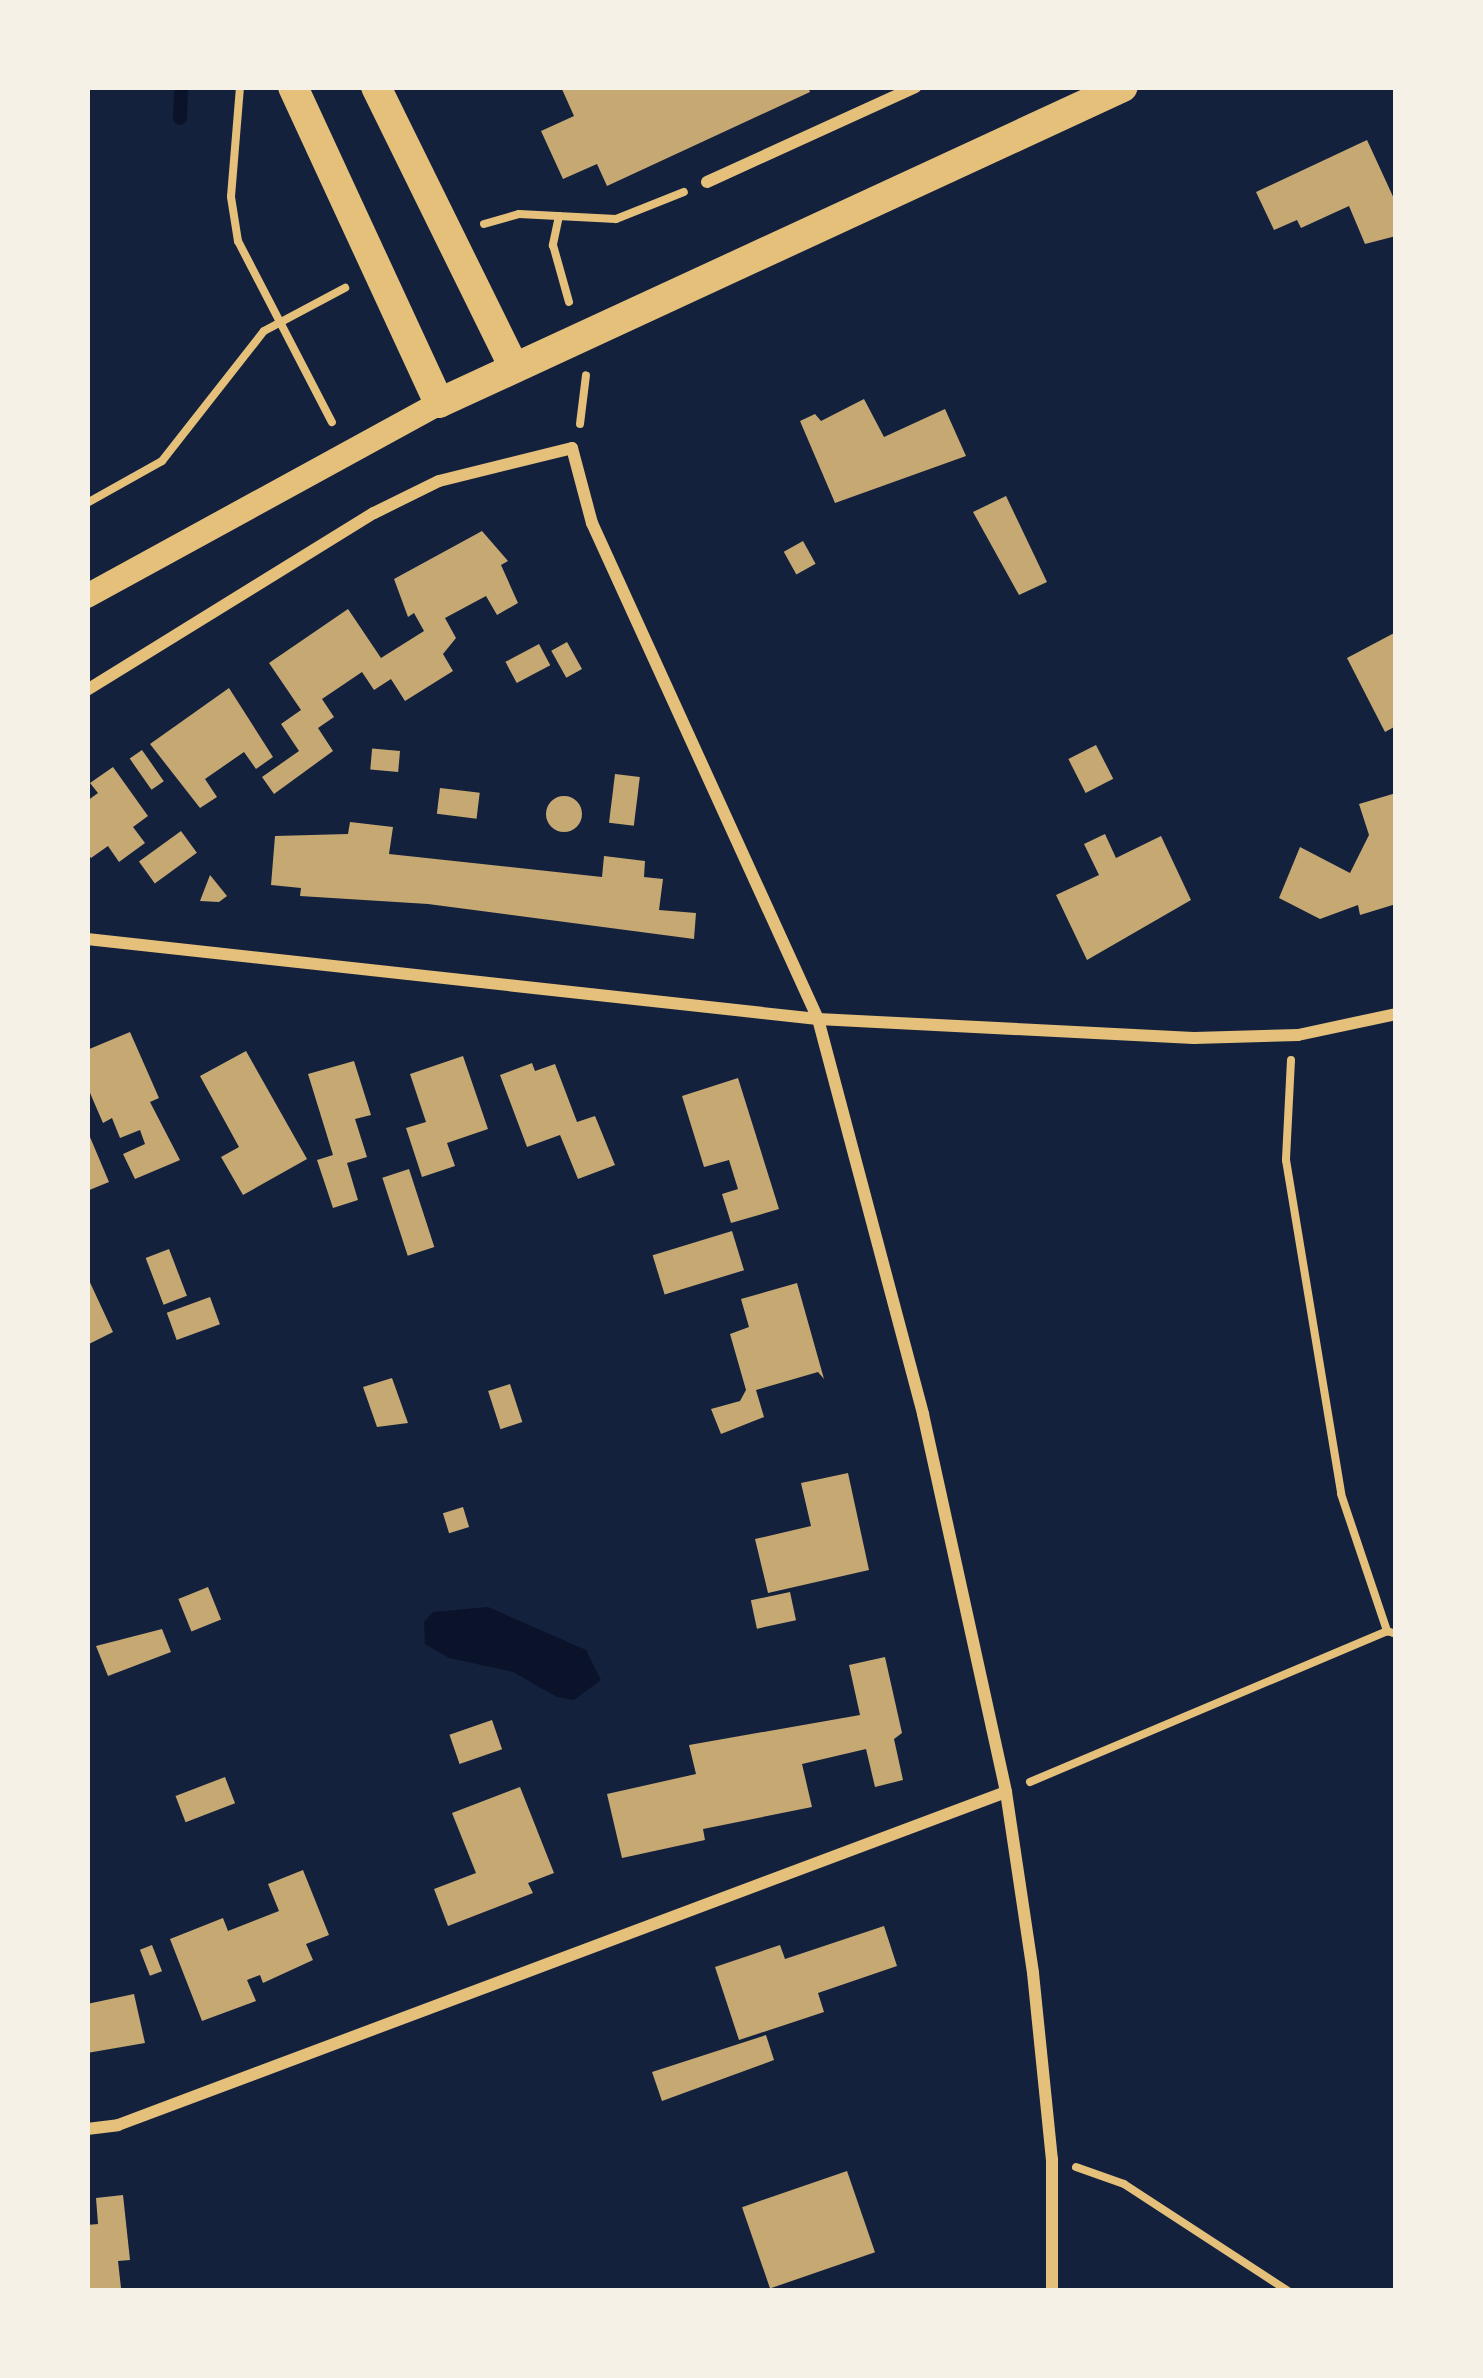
<!DOCTYPE html>
<html>
<head>
<meta charset="utf-8">
<style>
	body { margin:0 }
	#map { position:relative; width:1483px; height:2378px; overflow:hidden; background:#14213d; font-family:Poppins,sans-serif }
	div>[style] { position:absolute }
	.water>* { inset:0; background:#0b132b }
	.stream>* { height:14px; margin:-7px; padding:0 7px; transform-origin:7px; border-radius:7px; background:#0b132b }
	.building>* { inset:0; background:#c6a872; transform-origin:0 0 }
	.round { border-radius:50% }
	.path>* { height:8px; margin:-4px; padding:0 4px; transform-origin:4px; border-radius:4px; background:#e5c07b }
	.minor>* { height:12px; margin:-6px; padding:0 6px; transform-origin:6px; border-radius:6px; background:#e5c07b }
	.secondary>* { height:24px; margin:-12px; padding:0 12px; transform-origin:12px; border-radius:12px; background:#e5c07b }
	.primary>* { height:30px; margin:-15px; padding:0 15px; transform-origin:15px; border-radius:15px; background:#e5c07b }
	span { translate:-50% -50%; white-space:nowrap; text-align:center; line-height:1.15; -webkit-text-stroke:9px #f6f1e7; paint-order:stroke }
	.frame { position:absolute; inset:0; border:90px solid #f6f1e7; pointer-events:none }
</style>
</head>
<body>
<div id="map">
	<div class="water">
		<div style="clip-path:polygon(488px 1607px,586px 1650px,601px 1680px,574px 1700px,557px 1697px,513px 1672px,449px 1658px,425px 1644px,424px 1622px,433px 1612px)"></div>
	</div>
	<div class="stream">
		<div style="left:180px;top:118px;width:31px;rotate:-88deg"></div>
	</div>
	<div class="building">
		<div style="clip-path:polygon(561px 87px,808px 87px,810px 92px,607px 186px,597px 164px,563px 179px,541px 131px,574px 116px)"></div>
		<div style="clip-path:polygon(1367px 140px,1396px 203px,1396px 236px,1365px 244px,1349px 206px,1301px 228px,1297px 220px,1274px 230px,1256px 192px)"></div>
		<div style="clip-path:polygon(864px 399px,884px 437px,945px 409px,966px 456px,835px 503px,800px 421px,815px 414px,821px 421px)"></div>
		<div style="clip-path:polygon(1006px 496px,1047px 582px,1019px 595px,973px 512px)"></div>
		<div style="clip-path:polygon(482px 531px,508px 561px,501px 565px,518px 603px,497px 615px,486px 596px,445px 618px,456px 638px,443px 654px,453px 671px,405px 701px,391px 679px,374px 690px,362px 672px,322px 699px,334px 717px,318px 728px,333px 751px,274px 794px,262px 777px,299px 751px,281px 724px,301px 710px,269px 663px,348px 609px,381px 658px,424px 631px,414px 613px,408px 617px,394px 579px)"></div>
		<div style="left:803px;top:541px;width:26px;height:22px;rotate:61deg"></div>
		<div style="clip-path:polygon(1396px 632px,1396px 726px,1385px 732px,1347px 658px)"></div>
		<div style="left:567px;top:642px;width:31px;height:18px;rotate:61deg"></div>
		<div style="left:539px;top:644px;width:24px;height:38px;rotate:62deg"></div>
		<div style="clip-path:polygon(229px 688px,273px 757px,256px 769px,244px 752px,205px 779px,217px 797px,200px 808px,150px 744px)"></div>
		<div style="left:1096px;top:745px;width:38px;height:31px;rotate:63deg"></div>
		<div style="left:142px;top:750px;width:38px;height:15px;rotate:55deg"></div>
		<div style="left:400px;top:751px;width:21px;height:28px;rotate:95deg"></div>
		<div style="clip-path:polygon(113px 767px,148px 816px,133px 827px,145px 843px,119px 862px,108px 846px,91px 858px,87px 853px,87px 801px,98px 793px,90px 783px)"></div>
		<div style="left:615px;top:774px;width:25px;height:49px;rotate:7deg"></div>
		<div style="left:440px;top:788px;width:40px;height:26px;rotate:7deg"></div>
		<div style="clip-path:polygon(1396px 793px,1396px 904px,1360px 915px,1358px 905px,1320px 919px,1279px 898px,1300px 847px,1350px 873px,1369px 835px,1359px 804px)"></div>
		<div class="round" style="left:546px;top:796px;width:36px;height:36px"></div>
		<div style="clip-path:polygon(350px 822px,393px 827px,389px 854px,602px 877px,604px 856px,645px 861px,644px 877px,663px 879px,659px 910px,696px 913px,694px 939px,428px 904px,300px 896px,301px 888px,271px 885px,275px 836px,348px 834px)"></div>
		<div style="left:181px;top:831px;width:27px;height:52px;rotate:54deg"></div>
		<div style="clip-path:polygon(1105px 834px,1116px 858px,1161px 836px,1191px 900px,1087px 960px,1056px 895px,1099px 875px,1084px 844px)"></div>
		<div style="clip-path:polygon(210px 875px,227px 896px,219px 902px,200px 901px)"></div>
		<div style="clip-path:polygon(130px 1032px,159px 1098px,150px 1102px,180px 1160px,135px 1179px,123px 1154px,145px 1144px,140px 1130px,120px 1138px,112px 1118px,103px 1123px,87px 1086px,87px 1050px)"></div>
		<div style="clip-path:polygon(246px 1051px,307px 1159px,243px 1195px,221px 1157px,239px 1147px,200px 1076px)"></div>
		<div style="clip-path:polygon(463px 1056px,488px 1129px,447px 1143px,455px 1166px,422px 1177px,406px 1128px,426px 1122px,410px 1074px)"></div>
		<div style="clip-path:polygon(354px 1061px,371px 1115px,355px 1119px,367px 1157px,347px 1163px,358px 1200px,333px 1208px,317px 1160px,333px 1155px,308px 1074px)"></div>
		<div style="clip-path:polygon(532px 1063px,535px 1071px,555px 1064px,577px 1122px,595px 1116px,615px 1165px,578px 1179px,560px 1135px,527px 1147px,500px 1075px)"></div>
		<div style="clip-path:polygon(738px 1078px,779px 1209px,731px 1223px,722px 1194px,738px 1189px,729px 1160px,704px 1167px,682px 1096px)"></div>
		<div style="clip-path:polygon(87px 1130px,109px 1182px,87px 1191px)"></div>
		<div style="left:409px;top:1169px;width:82px;height:28px;rotate:72deg"></div>
		<div style="left:732px;top:1231px;width:41px;height:83px;rotate:73deg"></div>
		<div style="left:169px;top:1249px;width:50px;height:25px;rotate:69deg"></div>
		<div style="clip-path:polygon(87px 1276px,113px 1332px,87px 1345px)"></div>
		<div style="clip-path:polygon(797px 1283px,824px 1379px,818px 1372px,756px 1390px,764px 1417px,721px 1434px,711px 1409px,740px 1401px,746px 1390px,730px 1334px,749px 1327px,741px 1299px)"></div>
		<div style="left:210px;top:1297px;width:29px;height:46px;rotate:70deg"></div>
		<div style="clip-path:polygon(392px 1378px,408px 1423px,377px 1427px,363px 1387px)"></div>
		<div style="left:510px;top:1384px;width:40px;height:23px;rotate:72deg"></div>
		<div style="clip-path:polygon(848px 1473px,869px 1570px,768px 1593px,755px 1539px,811px 1526px,801px 1483px)"></div>
		<div style="left:463px;top:1507px;width:21px;height:21px;rotate:73deg"></div>
		<div style="left:208px;top:1587px;width:35px;height:32px;rotate:68deg"></div>
		<div style="left:790px;top:1592px;width:29px;height:40px;rotate:78deg"></div>
		<div style="clip-path:polygon(162px 1629px,171px 1652px,108px 1676px,96px 1646px)"></div>
		<div style="clip-path:polygon(885px 1657px,902px 1733px,894px 1739px,903px 1780px,875px 1787px,866px 1749px,802px 1764px,812px 1807px,703px 1829px,705px 1840px,622px 1858px,607px 1794px,696px 1774px,689px 1745px,860px 1715px,849px 1665px)"></div>
		<div style="left:492px;top:1720px;width:31px;height:45px;rotate:71deg"></div>
		<div style="left:225px;top:1777px;width:28px;height:53px;rotate:69deg"></div>
		<div style="clip-path:polygon(520px 1787px,554px 1873px,528px 1883px,533px 1893px,448px 1926px,434px 1889px,476px 1873px,452px 1813px)"></div>
		<div style="clip-path:polygon(303px 1870px,329px 1935px,306px 1944px,313px 1960px,263px 1983px,260px 1975px,247px 1980px,256px 2001px,202px 2021px,170px 1939px,223px 1918px,228px 1931px,279px 1911px,268px 1884px)"></div>
		<div style="clip-path:polygon(884px 1926px,897px 1966px,818px 1993px,824px 2012px,739px 2040px,715px 1967px,780px 1945px,785px 1959px)"></div>
		<div style="left:152px;top:1945px;width:28px;height:13px;rotate:69deg"></div>
		<div style="clip-path:polygon(134px 1994px,145px 2043px,87px 2053px,87px 2004px)"></div>
		<div style="clip-path:polygon(766px 2035px,774px 2060px,662px 2101px,652px 2072px)"></div>
		<div style="left:847px;top:2171px;width:86px;height:111px;rotate:71deg"></div>
		<div style="clip-path:polygon(123px 2195px,130px 2260px,118px 2261px,121px 2288px,87px 2291px,87px 2225px,98px 2224px,96px 2198px)"></div>
	</div>
	<div class="path">
		<div style="left:240px;top:87px;width:110px;rotate:94.7deg"></div>
		<div style="left:231px;top:197px;width:45px;rotate:81deg"></div>
		<div style="left:238px;top:241px;width:204px;rotate:62.6deg"></div>
		<div style="left:559px;top:216px;width:30px;rotate:102deg"></div>
		<div style="left:553px;top:245px;width:59px;rotate:74.3deg"></div>
		<div style="left:484px;top:224px;width:36px;rotate:-16deg"></div>
		<div style="left:519px;top:214px;width:97px;rotate:3deg"></div>
		<div style="left:616px;top:219px;width:73px;rotate:-21.7deg"></div>
		<div style="left:580px;top:424px;width:49px;rotate:-83deg"></div>
		<div style="left:87px;top:503px;width:86px;rotate:-29.2deg"></div>
		<div style="left:162px;top:461px;width:165px;rotate:-51.9deg"></div>
		<div style="left:264px;top:331px;width:92px;rotate:-28deg"></div>
		<div style="left:1291px;top:1060px;width:100px;rotate:92.9deg"></div>
		<div style="left:1286px;top:1160px;width:338px;rotate:80.6deg"></div>
		<div style="left:1341px;top:1494px;width:145px;rotate:71.4deg"></div>
		<div style="left:1387px;top:1631px;width:9px;rotate:18deg"></div>
		<div style="left:1030px;top:1782px;width:388px;rotate:-22.9deg"></div>
		<div style="left:1076px;top:2167px;width:51px;rotate:19.5deg"></div>
		<div style="left:1124px;top:2184px;width:196px;rotate:33.1deg"></div>
	</div>
	<div class="minor">
		<div style="left:707px;top:182px;width:229px;rotate:-24.5deg"></div>
		<div style="left:87px;top:690px;width:337px;rotate:-31.7deg"></div>
		<div style="left:374px;top:513px;width:72px;rotate:-26.2deg"></div>
		<div style="left:439px;top:481px;width:137px;rotate:-13.9deg"></div>
		<div style="left:572px;top:448px;width:78px;rotate:75.1deg"></div>
		<div style="left:592px;top:523px;width:545px;rotate:65.5deg"></div>
		<div style="left:818px;top:1019px;width:409px;rotate:75.1deg"></div>
		<div style="left:923px;top:1414px;width:387px;rotate:77.6deg"></div>
		<div style="left:1006px;top:1792px;width:183px;rotate:81.5deg"></div>
		<div style="left:1033px;top:1973px;width:187px;rotate:84.2deg"></div>
		<div style="left:1052px;top:2159px;width:132px;rotate:90deg"></div>
		<div style="left:87px;top:939px;width:735px;rotate:6.25deg"></div>
		<div style="left:818px;top:1019px;width:376px;rotate:2.9deg"></div>
		<div style="left:1194px;top:1038px;width:104px;rotate:-1.7deg"></div>
		<div style="left:1298px;top:1035px;width:100px;rotate:-12.1deg"></div>
		<div style="left:87px;top:2129px;width:31px;rotate:-7deg"></div>
		<div style="left:118px;top:2125px;width:948px;rotate:-20.56deg"></div>
	</div>
	<div class="secondary">
		<div style="left:87px;top:596px;width:401px;rotate:-28.7deg"></div>
	</div>
	<div class="primary">
		<div style="left:293px;top:87px;width:348px;rotate:65.2deg"></div>
		<div style="left:439px;top:403px;width:753px;rotate:-24.8deg"></div>
		<div style="left:376px;top:87px;width:310px;rotate:63.8deg"></div>
	</div>
	<div class="frame"></div>
</div>
</body>
</html>
